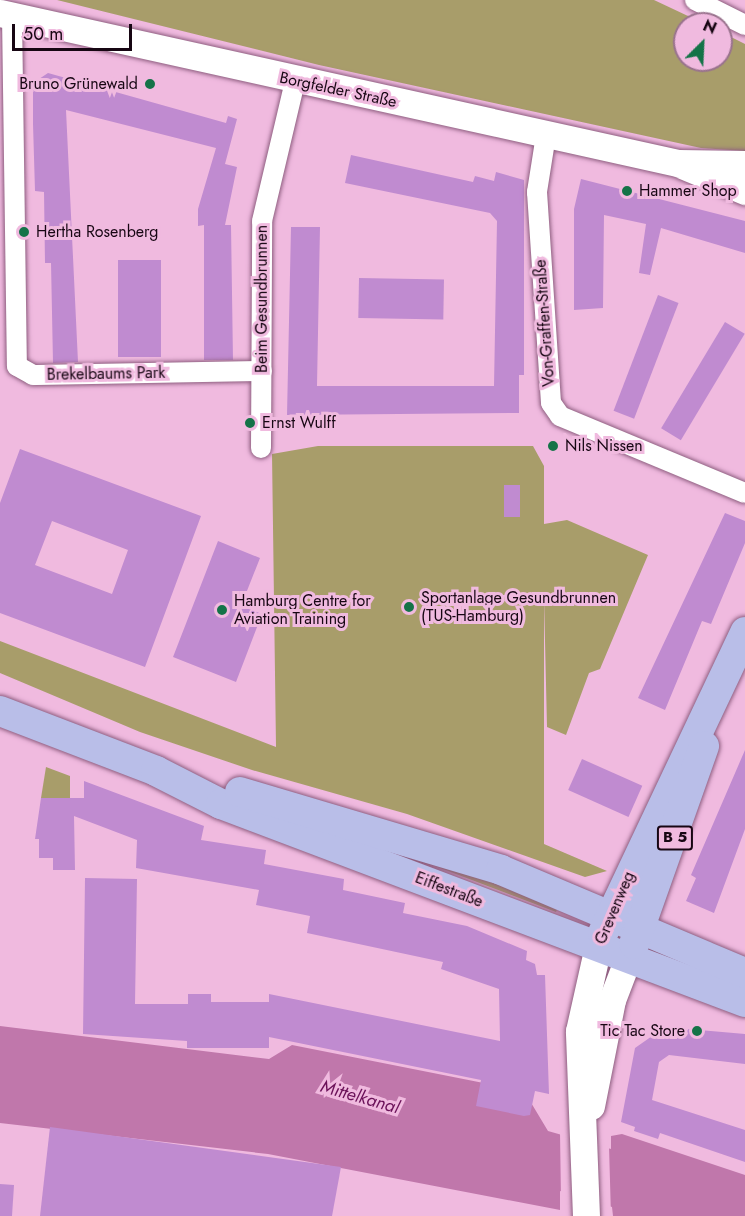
<!DOCTYPE html>
<html>
<head>
<meta charset="utf-8">
<style>
	body { margin:0 }
	#map { position:relative; width:745px; height:1216px; overflow:hidden; background:#f0badf; font-family:Jost,sans-serif }
	div>[style] { position:absolute }
	.green>* { inset:0; background:#a89d6a }
	.water>* { inset:0; background:#c077ab }
	.pier>* { inset:0; background:#f0badf }
	.building>* { inset:0; background:#c08bd0; transform-origin:0 0 }
	.roads { filter:drop-shadow(0 0 2px #8e5e80) drop-shadow(0 0 2px #8e5e80) }
	.minor>* { height:20px; margin:-10px; padding:0 10px; transform-origin:10px; border-radius:10px; background:#fff }
	.secondary>* { height:27px; margin:-13.5px; padding:0 13.5px; transform-origin:13.5px; border-radius:13.5px; background:#fff }
	.primary>* { height:30px; margin:-15px; padding:0 15px; transform-origin:15px; border-radius:15px; background:#b9bee8 }
	.dots>* { width:16px; height:16px; translate:-50% -50%; box-sizing:border-box; border:3px solid #f0badf; border-radius:50% }
	span { translate:-50% -50%; white-space:nowrap; text-align:center; line-height:1.15; -webkit-text-stroke:6px #f0badf; paint-order:stroke }
	.shield-label span { padding:2px 4px; background:#f0badf; border:2px solid; border-radius:4px; -webkit-text-stroke-width:0 }
	.shield-label { font-size:15px; color:#170613; font-weight:700 }
	.poi-label { font-size:16px; color:#170613 }
	.right { translate:-100% -50%; text-align:right }
	.left { translate:0 -50%; text-align:left }
	.street-label { font-size:16px; color:#170613 }
	.water-label { font-size:18px; color:#6b1259; font-style:italic }
	.north { position:absolute; left:673px; top:12px; width:60px; height:60px; box-sizing:border-box; background:#f0badf; border:2px solid #99728d; border-radius:50%; rotate:24deg; font-size:16px; font-weight:700; line-height:24px; text-align:center; color:#170613 }
	.north::after { content:''; display:block; margin:auto; width:21px; height:27px; background:#147348; clip-path:polygon(50% 0,100% 100%,50% 72%,0 100%) }
	.scale { position:absolute; left:12px; top:24px; width:120px; height:27px; box-sizing:border-box; border:3px solid #170613; border-top:0; padding-left:8px; font-size:18px; line-height:21px; white-space:nowrap; color:#170613; -webkit-text-stroke:4px #f0badf; paint-order:stroke }
</style>
</head>
<body>
<div id="map">
	<div class="green">
		<div style="clip-path:polygon(57px 0,654px 0,705px 24px,685px 24px,685px 60px,721px 60px,721px 32px,745px 44px,745px 151px,701px 148px,319px 65px)"></div>
		<div style="clip-path:polygon(318px 446px,533px 446px,544px 466px,544px 524px,567px 520px,648px 555px,600px 669px,589px 673px,566px 735px,547px 727px,544px 598px,544px 844px,607px 871px,585px 877px,407px 814px,252px 770px,140px 732px,0 673px,0 641px,276px 747px,272px 454px)"></div>
		<div style="clip-path:polygon(46px 767px,70px 776px,70px 798px,41px 798px)"></div>
		<div style="clip-path:polygon(363px 838px,560px 902px,556px 912px,435px 866px,363px 847px)"></div>
	</div>
	<div class="water">
		<div style="clip-path:polygon(0 1026px,269px 1059px,292px 1045px,524px 1091px,548px 1131px,611px 1149px,611px 1136px,622px 1134px,745px 1175px,745px 1216px,613px 1216px,612px 1207px,560px 1191px,560px 1210px,555px 1209px,268px 1154px,0 1123px)"></div>
	</div>
	<div class="pier">
		<div style="clip-path:polygon(560px 1133px,609px 1146px,611px 1216px,610px 1209px,563px 1195px,561px 1201px)"></div>
	</div>
	<div class="building">
		<div style="clip-path:polygon(48px 73px,226px 123px,228px 116px,237px 119px,225px 164px,237px 167px,225px 225px,231px 225px,233px 360px,204px 360px,204px 225px,198px 226px,198px 209px,216px 148px,66px 110px,78px 362px,53px 363px,51px 263px,45px 263px,44px 192px,35px 191px,33px 124px,33px 83px)"></div>
		<div style="clip-path:polygon(351px 155px,473px 182px,475px 176px,494px 181px,496px 172px,524px 180px,524px 375px,519px 375px,519px 413px,287px 415px,291px 227px,320px 227px,317px 386px,494px 386px,497px 221px,490px 213px,345px 183px)"></div>
		<div style="clip-path:polygon(581px 179px,745px 221px,745px 253px,661px 228px,650px 275px,639px 273px,646px 224px,604px 215px,603px 308px,574px 310px,574px 209px)"></div>
		<div style="left:118px;top:260px;width:43px;height:97px"></div>
		<div style="left:359px;top:278px;width:85px;height:40px;rotate:1deg"></div>
		<div style="left:658px;top:295px;width:22px;height:124px;rotate:21deg"></div>
		<div style="left:725px;top:322px;width:23px;height:124px;rotate:31deg"></div>
		<div style="clip-path:polygon(evenodd,20px 449px,201px 516px,145px 667px,0 613px,0 503px,20px 449px,52px 521px,128px 550px,112px 594px,35px 565px,52px 521px)"></div>
		<div style="left:504px;top:485px;width:16px;height:32px"></div>
		<div style="clip-path:polygon(725px 513px,745px 521px,745px 543px,711px 624px,702px 621px,665px 710px,638px 698px)"></div>
		<div style="clip-path:polygon(218px 541px,260px 558px,241px 606px,262px 614px,236px 682px,173px 657px)"></div>
		<div style="clip-path:polygon(745px 750px,745px 829px,714px 913px,686px 901px,696px 878px,691px 875px)"></div>
		<div style="left:582px;top:759px;width:66px;height:34px;rotate:24deg"></div>
		<div style="clip-path:polygon(84px 781px,204px 826px,201px 840px,266px 850px,264px 864px,344px 879px,343px 890px,405px 903px,403px 913px,467px 926px,527px 951px,526px 960px,535px 964px,537px 975px,545px 975px,549px 1094px,535px 1091px,530px 1115px,524px 1116px,476px 1106px,481px 1080px,269px 1037px,269px 1048px,187px 1048px,187px 1041px,83px 1034px,85px 878px,137px 879px,135px 1004px,188px 1004px,188px 994px,211px 994px,211px 1002px,269px 1002px,269px 994px,500px 1041px,499px 989px,441px 969px,443px 962px,307px 933px,310px 916px,256px 905px,259px 890px,136px 868px,137px 840px,74px 816px,75px 870px,53px 870px,53px 858px,39px 858px,39px 839px,35px 839px,41px 798px,84px 798px)"></div>
		<div style="clip-path:polygon(665px 1027px,745px 1034px,745px 1064px,669px 1055px,659px 1062px,652px 1100px,745px 1130px,745px 1162px,660px 1133px,658px 1139px,634px 1131px,635px 1127px,621px 1122px,635px 1048px)"></div>
		<div style="clip-path:polygon(50px 1127px,341px 1167px,332px 1216px,40px 1216px)"></div>
		<div style="clip-path:polygon(0 1184px,14px 1185px,12px 1216px,0 1216px)"></div>
	</div>
	<div class="roads">
		<div class="minor">
			<div style="left:695px;top:0;width:56px;rotate:26.6deg"></div>
			<div style="left:12px;top:15px;width:351px;rotate:89.2deg"></div>
			<div style="left:17px;top:366px;width:18px;rotate:29deg"></div>
			<div style="left:33px;top:375px;width:229px;rotate:-1deg"></div>
			<div style="left:546px;top:135px;width:58px;rotate:99deg"></div>
			<div style="left:537px;top:192px;width:211px;rotate:86.2deg"></div>
			<div style="left:551px;top:403px;width:16px;rotate:55deg"></div>
			<div style="left:560px;top:416px;width:200px;rotate:22.6deg"></div>
			<div style="left:261px;top:448px;width:227px;rotate:-89.7deg"></div>
			<div style="left:262px;top:221px;width:144px;rotate:-76.7deg"></div>
		</div>
		<div class="secondary">
			<div style="left:0;top:13px;width:694px;rotate:12.48deg"></div>
			<div style="left:678px;top:163px;width:67px;rotate:0.9deg"></div>
			<div style="left:684px;top:166px;width:66px;rotate:22.3deg"></div>
			<div style="left:591px;top:1106px;width:108px;rotate:-78.8deg"></div>
			<div style="left:612px;top:1000px;width:45px;rotate:-69.1deg"></div>
			<div style="left:586px;top:1216px;width:185px;rotate:-92.2deg"></div>
			<div style="left:579px;top:1031px;width:87px;rotate:-77.4deg"></div>
		</div>
		<div class="primary">
			<div style="left:0;top:711px;width:167px;rotate:21deg"></div>
			<div style="left:156px;top:771px;width:73px;rotate:26.9deg"></div>
			<div style="left:221px;top:804px;width:560px;rotate:20.7deg"></div>
			<div style="left:240px;top:792px;width:272px;rotate:16.6deg"></div>
			<div style="left:501px;top:870px;width:265px;rotate:22.9deg"></div>
			<div style="left:603px;top:933px;width:333px;rotate:-64.7deg"></div>
			<div style="left:634px;top:944px;width:210px;rotate:-70.5deg"></div>
		</div>
	</div>
	<div class="dots">
		<div style="left:150px;top:84px;background:#147348"></div>
		<div style="left:627px;top:191px;background:#147348"></div>
		<div style="left:24px;top:232px;background:#147348"></div>
		<div style="left:250px;top:423px;background:#147348"></div>
		<div style="left:553px;top:446px;background:#147348"></div>
		<div style="left:409px;top:607px;background:#147348"></div>
		<div style="left:222px;top:610px;background:#147348"></div>
		<div style="left:697px;top:1031px;background:#147348"></div>
	</div>
	<div class="shield-label">
		<span style="left:675px;top:838px">B 5</span>
	</div>
	<div class="poi-label">
		<span class="right" style="left:138px;top:84px">Bruno Grünewald</span>
		<span class="left" style="left:639px;top:191px">Hammer Shop</span>
		<span class="left" style="left:36px;top:232px">Hertha Rosenberg</span>
		<span class="left" style="left:262px;top:423px">Ernst Wulff</span>
		<span class="left" style="left:565px;top:446px">Nils Nissen</span>
		<span class="left" style="left:421px;top:607px">Sportanlage Gesundbrunnen<br>(TUS-Hamburg)</span>
		<span class="left" style="left:234px;top:610px">Hamburg Centre for<br>Aviation Training</span>
		<span class="right" style="left:685px;top:1031px">Tic Tac Store</span>
	</div>
	<div class="street-label">
		<span style="left:338px;top:90px;rotate:12deg">Borgfelder Straße</span>
		<span style="left:262px;top:299px;rotate:-90deg">Beim Gesundbrunnen</span>
		<span style="left:545px;top:323px;rotate:-94deg">Von-Graffen-Straße</span>
		<span style="left:106px;top:374px;rotate:-1deg">Brekelbaums Park</span>
		<span style="left:449px;top:890px;rotate:21deg">Eiffestraße</span>
		<span style="left:615px;top:908px;rotate:-67deg">Grevenweg</span>
	</div>
	<div class="water-label">
		<span style="left:360px;top:1097px;rotate:16deg">Mittelkanal</span>
	</div>
	<div class="north">N</div>
	<div class="scale">50 m</div>
</div>
</body>
</html>
